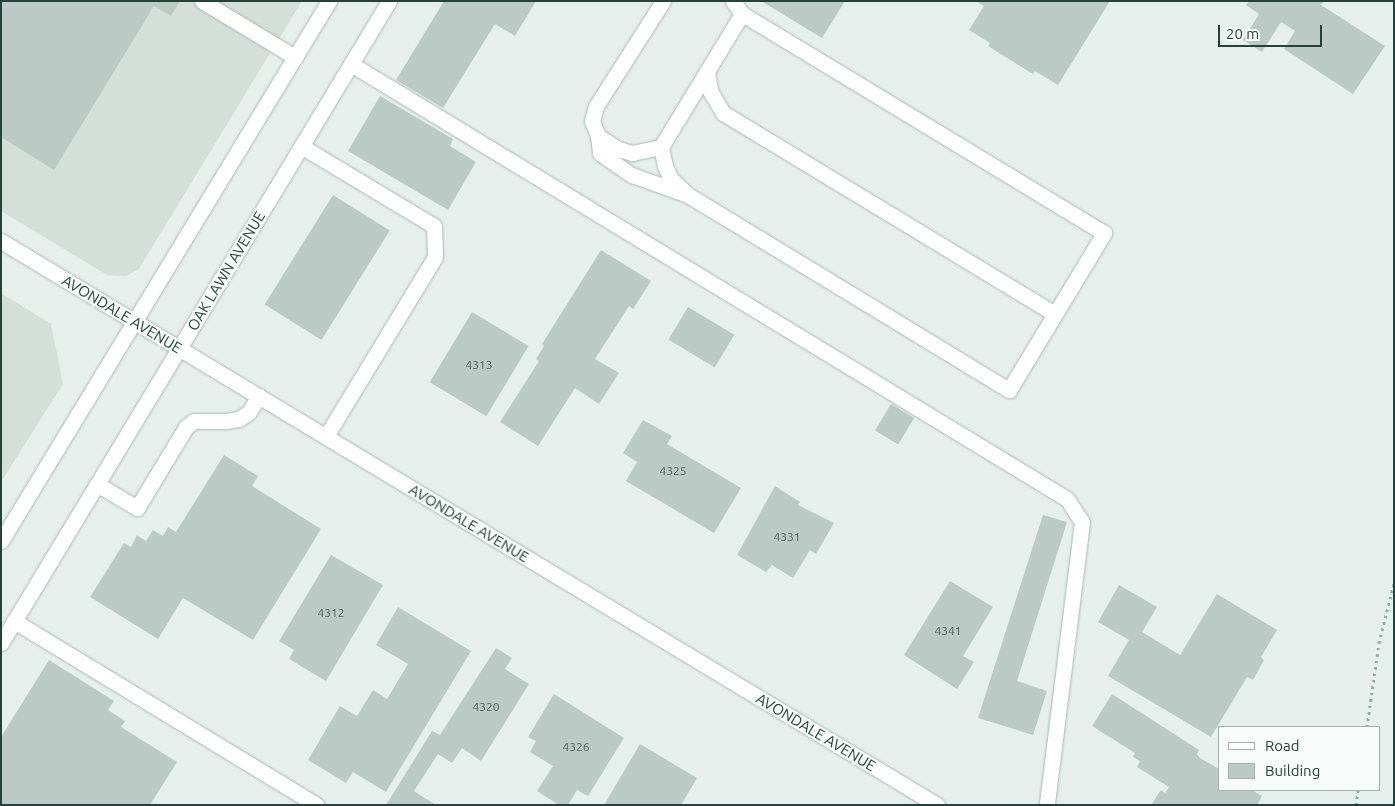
<!DOCTYPE html>
<html>
<head>
<meta charset="utf-8">
<style>
	body { margin:0 }
	#map { position:relative; width:1395px; height:806px; overflow:hidden; background:#e6efeb; font-family:Ubuntu,sans-serif }
	div>[style] { position:absolute }
	.built>* { inset:0; background:#d4dfda }
	.building>* { inset:0; background:#bbcac4; transform-origin:0 0 }
	.path>* { height:3px; margin-top:-1.5px; transform-origin:0; background:repeating-linear-gradient(90deg,#86b3a5 0 2.5px,transparent 0 6.5px) }
	.roads { filter:drop-shadow(0 0 1px #a8b8b2) drop-shadow(0 0 1px #a8b8b2) }
	.service>* { height:15px; margin:-7.5px; padding:0 7.5px; transform-origin:7.5px; border-radius:7.5px; background:#fff }
	.secondary>* { height:15px; margin:-7.5px; padding:0 7.5px; transform-origin:7.5px; border-radius:7.5px; background:#fff }
	span { translate:-50% -50%; white-space:nowrap; text-align:center; line-height:1.15; -webkit-text-stroke:4px #f7fbf9; paint-order:stroke }
	.number-label { font-size:12px; color:#4a645c }
	.number-label span { -webkit-text-stroke-width:0 }
	.street-label { font-size:15px; color:#24423a }
	.frame { position:absolute; inset:0; border:2px solid #24423a; pointer-events:none }
	.legend { position:absolute; left:1218px; top:726px; width:162px; height:65px; box-sizing:border-box; background:#f7fbf9; border:1px solid #a3b1ad; margin:0; padding:6px 9px; list-style:none; font-size:15px; color:#24423a }
	.legend li { display:flex; align-items:center; gap:10px; height:25px }
	.legend b { width:25px; border:1px solid #a3b1ad }
	.scale { position:absolute; left:1218px; top:25px; width:104px; height:22px; box-sizing:border-box; border:2px solid #24423a; border-top:0; padding-left:6px; font-size:15px; line-height:18px; white-space:nowrap; color:#24423a; -webkit-text-stroke:4px #f7fbf9; paint-order:stroke }
</style>
</head>
<body>
<div id="map">
	<div class="built">
		<div style="clip-path:polygon(1px 1px,302px 1px,148px 254px,139px 269px,126px 276px,107px 275px,1px 211px)"></div>
		<div style="clip-path:polygon(1px 293px,51px 324px,63px 384px,1px 482px)"></div>
	</div>
	<div class="building">
		<div style="clip-path:polygon(1px 1px,180px 1px,171px 16px,154px 6px,54px 170px,1px 137px)"></div>
		<div style="clip-path:polygon(444px 1px,536px 1px,515px 36px,495px 24px,443px 108px,396px 80px)"></div>
		<div style="clip-path:polygon(761px 1px,845px 1px,822px 38px)"></div>
		<div style="clip-path:polygon(976px 1px,1110px 1px,1058px 85px,1035px 71px,1033px 74px,988px 46px,990px 43px,969px 30px,984px 6px)"></div>
		<div style="clip-path:polygon(1249px 1px,1324px 1px,1321px 5px,1385px 46px,1353px 94px,1284px 49px,1295px 31px,1281px 22px,1262px 52px,1243px 40px,1259px 14px,1246px 5px)"></div>
		<div style="clip-path:polygon(380px 96px,453px 139px,450px 146px,476px 162px,448px 210px,348px 151px)"></div>
		<div style="left:333px;top:195px;width:67px;height:129px;rotate:32deg"></div>
		<div style="clip-path:polygon(601px 250px,651px 281px,633px 309px,629px 306px,595px 359px,619px 373px,599px 404px,575px 388px,538px 446px,500px 422px,539px 361px,536px 359px,544px 346px,542px 344px)"></div>
		<div style="left:688px;top:307px;width:54px;height:38px;rotate:31deg"></div>
		<div style="left:472px;top:312px;width:66px;height:82px;rotate:31deg"></div>
		<div style="left:891px;top:404px;width:27px;height:31px;rotate:31deg"></div>
		<div style="clip-path:polygon(643px 420px,672px 436px,667px 444px,741px 488px,714px 533px,626px 481px,637px 462px,623px 453px)"></div>
		<div style="clip-path:polygon(224px 455px,258px 476px,252px 486px,321px 529px,253px 640px,183px 598px,158px 639px,90px 597px,124px 543px,131px 547px,137px 535px,146px 541px,153px 530px,163px 536px,168px 527px,176px 532px)"></div>
		<div style="clip-path:polygon(775px 486px,800px 502px,798px 505px,834px 523px,816px 554px,810px 550px,793px 578px,772px 565px,766px 572px,737px 555px)"></div>
		<div style="clip-path:polygon(1043px 515px,1067px 522px,1017px 681px,1047px 691px,1033px 735px,978px 718px)"></div>
		<div style="clip-path:polygon(331px 555px,383px 585px,326px 681px,289px 659px,294px 650px,279px 641px)"></div>
		<div style="clip-path:polygon(950px 581px,993px 607px,963px 656px,974px 662px,957px 689px,904px 655px)"></div>
		<div style="clip-path:polygon(1119px 585px,1157px 607px,1142px 632px,1180px 655px,1217px 594px,1277px 630px,1261px 657px,1264px 660px,1253px 680px,1247px 677px,1211px 737px,1108px 676px,1129px 640px,1098px 622px)"></div>
		<div style="clip-path:polygon(398px 607px,471px 651px,386px 792px,353px 772px,346px 783px,308px 760px,340px 706px,357px 716px,373px 690px,387px 699px,408px 664px,376px 645px)"></div>
		<div style="clip-path:polygon(496px 648px,512px 658px,505px 669px,529px 684px,481px 761px,462px 748px,452px 763px,438px 754px,414px 791px,436px 805px,386px 805px,432px 731px,440px 735px)"></div>
		<div style="clip-path:polygon(49px 660px,114px 701px,108px 710px,125px 721px,121px 727px,177px 762px,150px 805px,1px 805px,1px 737px)"></div>
		<div style="clip-path:polygon(554px 694px,624px 738px,588px 796px,577px 790px,568px 805px,559px 805px,537px 791px,553px 766px,530px 752px,536px 741px,528px 737px)"></div>
		<div style="clip-path:polygon(1112px 694px,1199px 750px,1197px 754px,1200px 758px,1219px 769px,1219px 790px,1252px 790px,1262px 796px,1257px 805px,1151px 805px,1161px 790px,1165px 793px,1169px 787px,1137px 767px,1140px 761px,1133px 757px,1135px 753px,1092px 726px)"></div>
		<div style="clip-path:polygon(640px 744px,697px 778px,681px 805px,604px 805px)"></div>
	</div>
	<div class="path">
		<div style="left:1367px;top:727px;width:85px;rotate:-81.9deg"></div>
		<div style="left:1379px;top:643px;width:62px;rotate:-76deg"></div>
		<div style="left:1356px;top:805px;width:15px;rotate:-82deg"></div>
	</div>
	<div class="roads">
		<div class="service">
			<div style="left:202px;top:1px;width:109px;rotate:31.1deg"></div>
			<div style="left:663px;top:1px;width:125px;rotate:122.5deg"></div>
			<div style="left:596px;top:106px;width:16px;rotate:105deg"></div>
			<div style="left:592px;top:121px;width:16px;rotate:68deg"></div>
			<div style="left:598px;top:136px;width:17px;rotate:83deg"></div>
			<div style="left:600px;top:153px;width:39px;rotate:35deg"></div>
			<div style="left:632px;top:175px;width:59px;rotate:19.7deg"></div>
			<div style="left:688px;top:195px;width:376px;rotate:31.3deg"></div>
			<div style="left:1009px;top:390px;width:184px;rotate:-58.8deg"></div>
			<div style="left:1104px;top:233px;width:423px;rotate:-148.8deg"></div>
			<div style="left:742px;top:14px;width:16px;rotate:-125deg"></div>
			<div style="left:351px;top:64px;width:838px;rotate:31.28deg"></div>
			<div style="left:1067px;top:499px;width:27px;rotate:57deg"></div>
			<div style="left:1082px;top:522px;width:285px;rotate:97.1deg"></div>
			<div style="left:707px;top:71px;width:20px;rotate:81deg"></div>
			<div style="left:710px;top:91px;width:26px;rotate:59deg"></div>
			<div style="left:723px;top:113px;width:388px;rotate:31.2deg"></div>
			<div style="left:598px;top:136px;width:24px;rotate:33deg"></div>
			<div style="left:618px;top:149px;width:15px;rotate:16deg"></div>
			<div style="left:632px;top:153px;width:30px;rotate:-12deg"></div>
			<div style="left:301px;top:146px;width:155px;rotate:31deg"></div>
			<div style="left:434px;top:226px;width:31px;rotate:88deg"></div>
			<div style="left:435px;top:257px;width:210px;rotate:121.3deg"></div>
			<div style="left:685px;top:192px;width:19px;rotate:-137deg"></div>
			<div style="left:671px;top:179px;width:14px;rotate:-115deg"></div>
			<div style="left:665px;top:166px;width:19px;rotate:-102deg"></div>
			<div style="left:661px;top:147px;width:156px;rotate:-58.7deg"></div>
			<div style="left:97px;top:484px;width:47px;rotate:31deg"></div>
			<div style="left:137px;top:508px;width:95px;rotate:-58.8deg"></div>
			<div style="left:186px;top:427px;width:10px;rotate:-37deg"></div>
			<div style="left:194px;top:421px;width:32px"></div>
			<div style="left:226px;top:421px;width:13px;rotate:-9deg"></div>
			<div style="left:239px;top:419px;width:12px;rotate:-35deg"></div>
			<div style="left:249px;top:412px;width:19px;rotate:-58deg"></div>
			<div style="left:14px;top:621px;width:354px;rotate:31.3deg"></div>
		</div>
		<div class="secondary">
			<div style="left:1px;top:241px;width:1093px;rotate:31.07deg"></div>
			<div style="left:1px;top:541px;width:632px;rotate:-58.73deg"></div>
			<div style="left:1px;top:643px;width:750px;rotate:-58.85deg"></div>
		</div>
	</div>
	<div class="number-label">
		<span style="left:479px;top:365px">4313</span>
		<span style="left:673px;top:471px">4325</span>
		<span style="left:787px;top:537px">4331</span>
		<span style="left:331px;top:613px">4312</span>
		<span style="left:948px;top:631px">4341</span>
		<span style="left:486px;top:707px">4320</span>
		<span style="left:576px;top:747px">4326</span>
	</div>
	<div class="street-label">
		<span style="left:226px;top:271px;rotate:-59deg">OAK LAWN AVENUE</span>
		<span style="left:122px;top:314px;rotate:31deg">AVONDALE AVENUE</span>
		<span style="left:469px;top:523px;rotate:31deg">AVONDALE AVENUE</span>
		<span style="left:816px;top:732px;rotate:31deg">AVONDALE AVENUE</span>
	</div>
	<div class="frame"></div>
	<ul class="legend">
	<li><b style="height:6px;background:#fff"></b>Road</li>
	<li><b style="height:14px;background:#bbcac4"></b>Building</li>
	</ul>
	<div class="scale">20 m</div>
</div>
</body>
</html>
